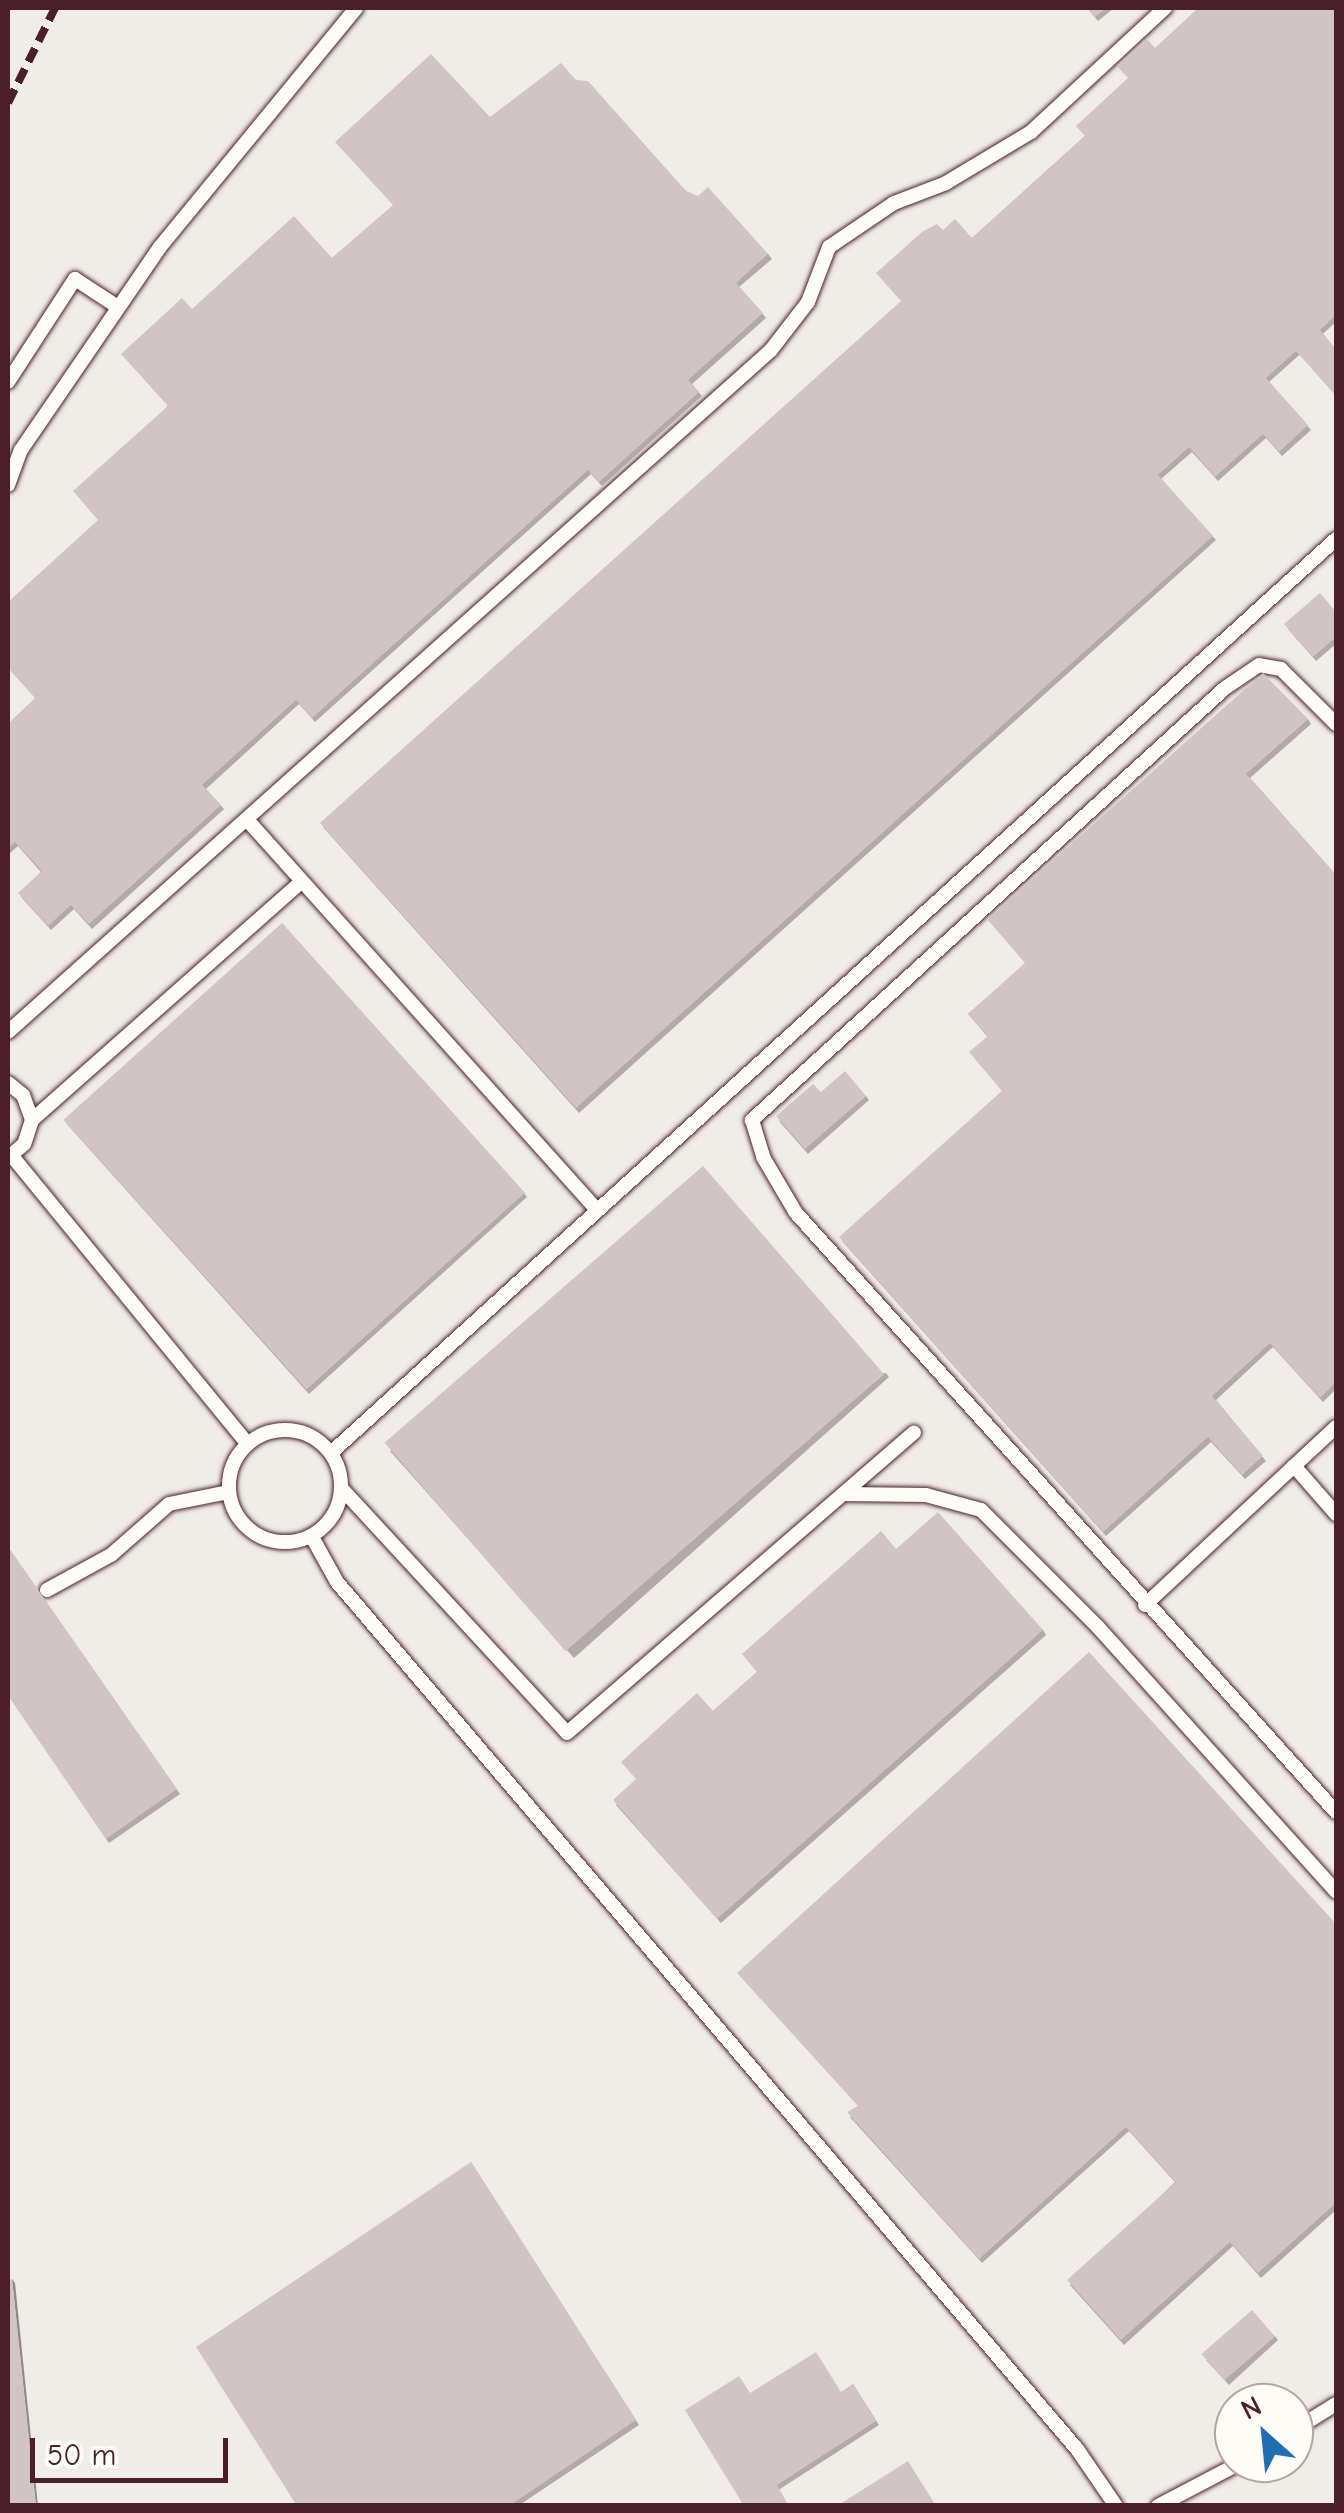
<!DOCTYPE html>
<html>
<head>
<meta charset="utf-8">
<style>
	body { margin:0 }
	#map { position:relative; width:1344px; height:2513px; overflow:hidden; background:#fdfcf7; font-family:"Comic Neue",sans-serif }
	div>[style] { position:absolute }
	.built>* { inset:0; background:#f0ece8 }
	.roads { filter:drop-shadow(0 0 2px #4a1f2b) drop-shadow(0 0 2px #4a1f2b) }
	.lane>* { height:14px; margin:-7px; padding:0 7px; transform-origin:7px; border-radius:7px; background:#fdfcf7 }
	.lane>.ring { margin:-7px; padding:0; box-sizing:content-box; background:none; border:14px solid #fdfcf7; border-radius:50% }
	.rail>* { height:8px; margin-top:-4px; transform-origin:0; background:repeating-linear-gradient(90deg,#4a1f2b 0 15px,transparent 0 23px) }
	.wall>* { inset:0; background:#b3a9a9 }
	.shaded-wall>* { inset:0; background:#928a89 }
	.building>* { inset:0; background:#d0c5c4; transform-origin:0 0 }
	span { translate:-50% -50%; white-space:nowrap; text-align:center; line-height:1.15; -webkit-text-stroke:8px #fdfcf7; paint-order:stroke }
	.frame { position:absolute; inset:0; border:10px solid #4a1f2b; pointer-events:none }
	.north { position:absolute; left:1214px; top:2383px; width:100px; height:100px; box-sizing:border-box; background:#fdfcf7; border:2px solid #b5a4a5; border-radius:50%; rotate:333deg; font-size:28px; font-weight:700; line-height:40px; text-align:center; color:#4a1f2b }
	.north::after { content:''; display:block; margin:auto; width:35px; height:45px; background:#1f6fb2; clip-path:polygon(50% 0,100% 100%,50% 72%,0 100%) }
	.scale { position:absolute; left:30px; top:2438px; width:198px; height:45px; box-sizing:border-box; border:5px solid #4a1f2b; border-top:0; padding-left:12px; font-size:30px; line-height:35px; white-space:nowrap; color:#4a1f2b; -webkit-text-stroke:8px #fdfcf7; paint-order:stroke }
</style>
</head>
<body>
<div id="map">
	<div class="built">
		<div style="clip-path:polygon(evenodd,8px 8px,1336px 8px,1336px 2505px,8px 2506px,8px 8px,1234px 2403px,1294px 2403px,1294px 2463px,1234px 2463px,1234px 2403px)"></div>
	</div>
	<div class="roads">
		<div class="lane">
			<div style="left:8px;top:382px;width:123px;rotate:-57deg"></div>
			<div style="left:75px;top:279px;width:51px;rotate:33.1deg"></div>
			<div style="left:8px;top:485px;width:37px;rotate:-70deg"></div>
			<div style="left:21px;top:450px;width:246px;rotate:-55.6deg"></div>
			<div style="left:160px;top:247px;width:309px;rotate:-50.6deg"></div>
			<div style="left:1336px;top:724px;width:78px;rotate:-135deg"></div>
			<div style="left:1281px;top:669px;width:22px;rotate:-170deg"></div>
			<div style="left:1259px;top:665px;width:41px;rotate:145.9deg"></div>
			<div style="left:1225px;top:688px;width:641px;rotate:137.59deg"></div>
			<div style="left:752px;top:1120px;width:39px;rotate:73deg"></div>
			<div style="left:763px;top:1157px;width:65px;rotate:59.5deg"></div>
			<div style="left:796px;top:1213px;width:806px;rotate:47.97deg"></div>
			<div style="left:250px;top:823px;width:520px;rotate:48.12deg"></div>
			<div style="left:8px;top:1032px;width:1023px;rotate:-41.79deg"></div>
			<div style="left:771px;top:350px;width:61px;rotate:-52.4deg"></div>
			<div style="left:808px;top:302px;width:59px;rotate:-69.1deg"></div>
			<div style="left:829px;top:247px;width:78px;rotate:-34.1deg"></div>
			<div style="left:894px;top:203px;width:56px;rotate:-21deg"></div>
			<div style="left:946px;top:183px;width:99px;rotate:-31deg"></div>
			<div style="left:1031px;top:132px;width:183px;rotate:-42.8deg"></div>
			<div style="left:8px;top:1083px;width:19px;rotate:39deg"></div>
			<div style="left:23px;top:1095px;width:27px;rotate:70deg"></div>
			<div style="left:32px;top:1120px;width:25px;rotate:108deg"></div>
			<div style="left:24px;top:1144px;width:21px;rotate:139deg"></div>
			<div style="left:32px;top:1120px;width:359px;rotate:-41.5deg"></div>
			<div style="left:12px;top:1156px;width:371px;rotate:50.7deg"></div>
			<div class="ring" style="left:229px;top:1430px;width:98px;height:98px"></div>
			<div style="left:332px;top:1452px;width:1357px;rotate:-42.28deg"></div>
			<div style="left:1294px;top:1466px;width:64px;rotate:48.8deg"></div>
			<div style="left:343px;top:1490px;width:330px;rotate:47.3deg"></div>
			<div style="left:567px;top:1733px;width:459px;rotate:-40.9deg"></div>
			<div style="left:843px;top:1494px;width:83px;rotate:0.7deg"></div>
			<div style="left:926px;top:1495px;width:57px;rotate:15.3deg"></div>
			<div style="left:981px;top:1510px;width:164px;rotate:45deg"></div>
			<div style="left:1097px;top:1626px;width:357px;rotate:48deg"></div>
			<div style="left:312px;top:1537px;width:51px;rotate:60.9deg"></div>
			<div style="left:337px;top:1582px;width:1140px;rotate:49.52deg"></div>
			<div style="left:1077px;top:2449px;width:69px;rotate:55.6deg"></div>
			<div style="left:47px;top:1590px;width:73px;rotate:-28.7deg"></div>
			<div style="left:111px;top:1555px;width:77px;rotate:-41.3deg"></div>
			<div style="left:169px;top:1504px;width:60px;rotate:-11.5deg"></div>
			<div style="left:1145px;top:1605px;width:261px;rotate:-43deg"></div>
			<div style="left:1294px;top:2430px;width:49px;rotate:-31.8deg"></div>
			<div style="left:1158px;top:2506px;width:93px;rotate:-27.7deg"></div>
		</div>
	</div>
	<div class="rail">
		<div style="left:8px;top:103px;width:106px;rotate:-63.7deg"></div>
	</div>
	<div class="wall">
		<div style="clip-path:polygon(1087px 8px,1114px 8px,1098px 21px)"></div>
		<div style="clip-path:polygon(1336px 8px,1336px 322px,1269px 382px,1311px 430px,1282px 456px,1266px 438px,1218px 481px,1192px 452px,1161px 479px,1216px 540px,579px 1113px,323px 827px,901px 302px,943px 230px,972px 238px,1085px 136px,1128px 79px,1155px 48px)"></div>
		<div style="clip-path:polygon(576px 80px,686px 191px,768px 254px,772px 259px,739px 287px,766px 318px,692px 384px,702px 396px,602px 486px,591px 474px,315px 722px,299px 704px,206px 789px,224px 809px,92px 929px,74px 909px,51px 930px,21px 897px,41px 872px,18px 846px,8px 855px,8px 724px,35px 699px,98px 520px,167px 407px,192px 309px,332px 258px,393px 206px,490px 117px)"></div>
		<div style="clip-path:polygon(1336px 612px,1336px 644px,1316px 661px,1288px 629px)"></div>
		<div style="clip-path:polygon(1308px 719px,1311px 724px,1250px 778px,1336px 875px,1336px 1389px,1323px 1402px,1273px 1347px,1216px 1400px,1266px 1461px,1245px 1479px,1211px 1442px,1106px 1536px,842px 1241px,1002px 1091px,987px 1036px,968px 1014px)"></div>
		<div style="clip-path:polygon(866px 1096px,869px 1100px,808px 1154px,779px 1121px)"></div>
		<div style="clip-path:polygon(66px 1123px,524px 1193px,527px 1197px,309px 1394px)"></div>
		<div style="clip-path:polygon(886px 1373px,889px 1377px,574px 1658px,390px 1451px)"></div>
		<div style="clip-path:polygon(8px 1547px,180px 1794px,109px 1843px,8px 1695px)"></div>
		<div style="clip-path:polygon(896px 1549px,1043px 1630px,1046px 1635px,721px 1923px,616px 1805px,713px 1711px)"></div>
		<div style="clip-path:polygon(1336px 1924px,1336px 2210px,1261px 2278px,1233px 2246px,1124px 2345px,1070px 2285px,1175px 2182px,1129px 2131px,982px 2263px,850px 2117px)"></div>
		<div style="clip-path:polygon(471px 2162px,639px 2425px,518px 2506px,297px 2506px)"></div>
		<div style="clip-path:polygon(1275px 2336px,1278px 2340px,1229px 2385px,1206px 2360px)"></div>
		<div style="clip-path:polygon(853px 2384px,879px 2425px,780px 2489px,744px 2506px,842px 2392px)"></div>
	</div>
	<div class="shaded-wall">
		<div style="clip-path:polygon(12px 2279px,15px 2283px,38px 2506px,36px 2506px)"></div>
	</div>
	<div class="building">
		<div style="clip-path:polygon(1087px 8px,1106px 8px,1095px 17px)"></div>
		<div style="clip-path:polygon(1198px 8px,1336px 8px,1336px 315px,1320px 330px,1336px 349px,1336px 396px,1296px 351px,1266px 378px,1308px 425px,1279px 452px,1263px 434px,1215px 477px,1189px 447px,1158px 475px,1213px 536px,576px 1108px,320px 823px,901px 301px,876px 273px,922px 232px,937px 224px,943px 230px,955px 219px,972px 238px,1085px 136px,1076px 126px,1128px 78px,1117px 66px,1147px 39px,1155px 48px)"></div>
		<div style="clip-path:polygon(431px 54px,490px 117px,561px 63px,576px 80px,588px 81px,686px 191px,698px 196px,708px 187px,768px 254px,736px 283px,763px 313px,688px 380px,699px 392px,599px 482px,588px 470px,312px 718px,296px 700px,202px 785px,221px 805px,89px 924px,71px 905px,48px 926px,18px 893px,42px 871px,15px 842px,8px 848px,8px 724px,35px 698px,8px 668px,8px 602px,98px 520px,73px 491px,168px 406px,121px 354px,182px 298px,192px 309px,294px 216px,332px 258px,393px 205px,335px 142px)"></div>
		<div style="clip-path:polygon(1320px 593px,1336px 612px,1336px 637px,1313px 657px,1284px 624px)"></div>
		<div style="clip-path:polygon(1263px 673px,1308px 719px,1246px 774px,1336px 875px,1336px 1382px,1320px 1398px,1270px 1343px,1212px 1396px,1263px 1456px,1242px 1475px,1208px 1437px,1103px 1532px,839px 1237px,1002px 1091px,969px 1052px,988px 1036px,968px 1014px,1025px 963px,987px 919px)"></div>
		<div style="left:282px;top:923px;width:363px;height:294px;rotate:48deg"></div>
		<div style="clip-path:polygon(845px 1071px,866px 1096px,805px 1149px,776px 1116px,813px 1084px,821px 1092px)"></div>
		<div style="left:703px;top:1166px;width:276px;height:422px;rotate:49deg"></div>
		<div style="clip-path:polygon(938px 1512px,1043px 1630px,717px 1919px,613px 1800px,636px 1779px,621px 1762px,697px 1693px,713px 1711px,757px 1672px,742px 1654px,881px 1531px,896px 1549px)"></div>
		<div style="clip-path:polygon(8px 1547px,177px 1789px,106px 1839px,8px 1695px)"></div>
		<div style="clip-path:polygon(1089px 1652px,1336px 1924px,1336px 2203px,1258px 2273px,1230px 2242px,1121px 2340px,1067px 2280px,1176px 2182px,1126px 2127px,979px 2259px,847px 2112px,858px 2106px,737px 1973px)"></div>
		<div style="clip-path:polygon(471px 2162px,636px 2420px,509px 2506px,297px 2506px,196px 2347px)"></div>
		<div style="clip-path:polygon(12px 2279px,36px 2506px,8px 2506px,8px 2280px)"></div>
		<div style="left:1252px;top:2310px;width:35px;height:67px;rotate:49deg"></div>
		<div style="clip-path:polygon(816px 2352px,841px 2392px,853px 2384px,876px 2421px,777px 2485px,789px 2506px,744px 2506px,685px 2410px,739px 2376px,750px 2393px)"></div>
		<div style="clip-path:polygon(908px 2461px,936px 2506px,837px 2506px)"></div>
	</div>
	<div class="frame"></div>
	<div class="north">N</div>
	<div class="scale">50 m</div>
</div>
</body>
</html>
